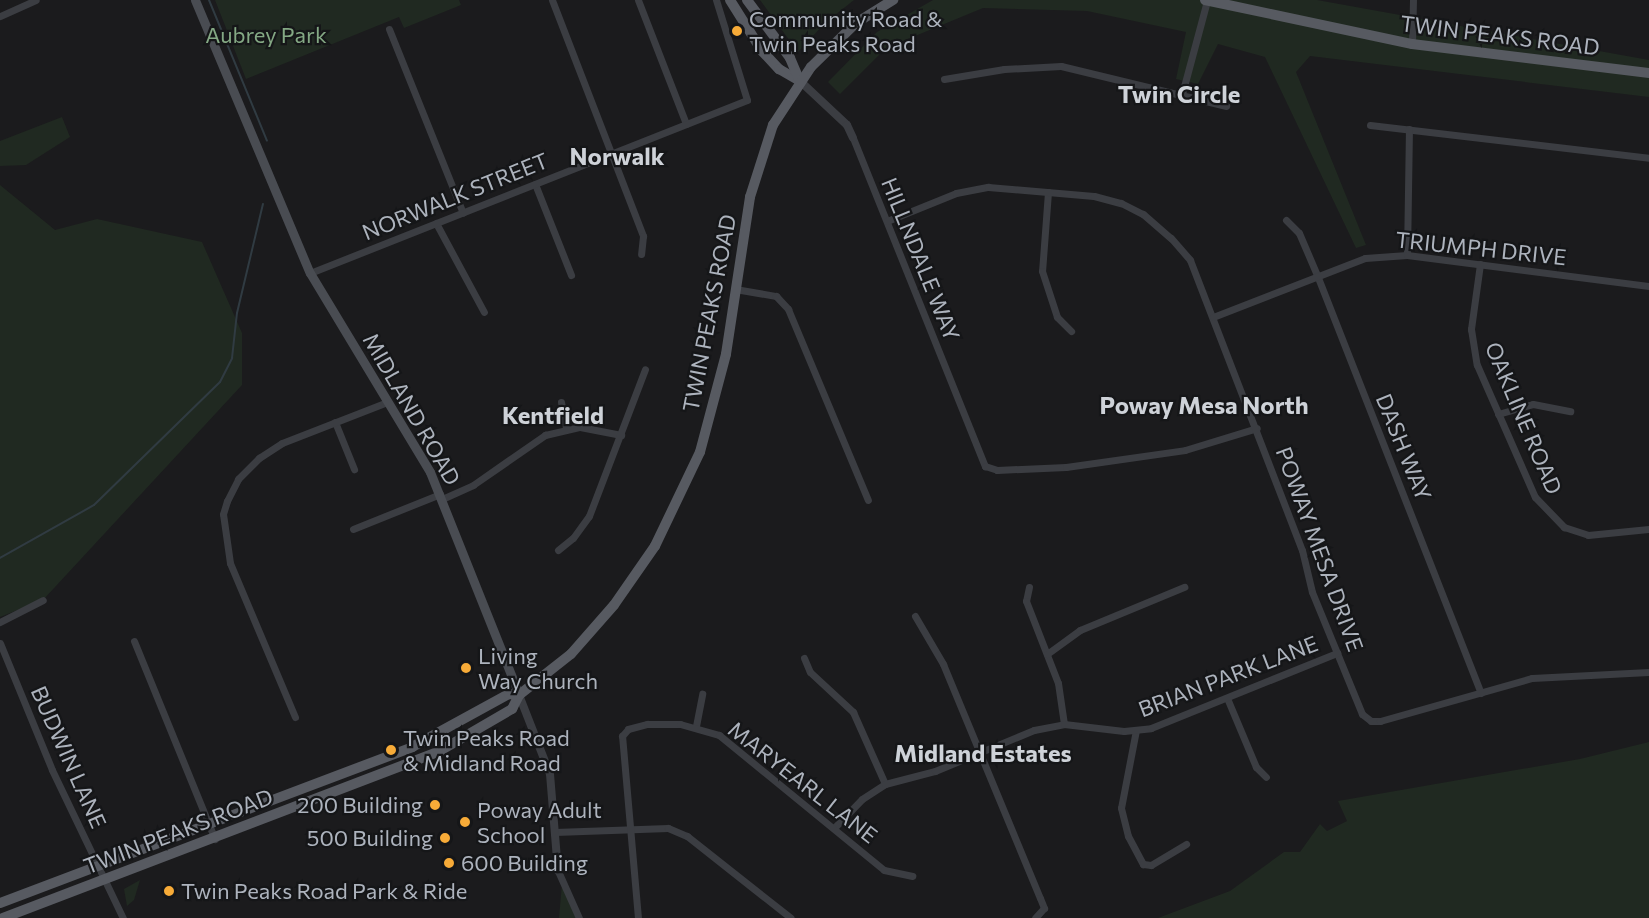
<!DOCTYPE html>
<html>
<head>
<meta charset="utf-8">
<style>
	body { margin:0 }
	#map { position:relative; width:1649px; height:918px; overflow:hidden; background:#1b1b1d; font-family:Commissioner,sans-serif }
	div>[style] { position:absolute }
	.green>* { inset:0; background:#202921 }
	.stream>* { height:2px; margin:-1px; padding:0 1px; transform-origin:1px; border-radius:1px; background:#303b42 }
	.minor>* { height:7px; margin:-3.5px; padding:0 3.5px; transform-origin:3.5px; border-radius:3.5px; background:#3b3d42 }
	.tertiary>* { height:8px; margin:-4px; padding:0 4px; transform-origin:4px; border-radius:4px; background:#3b3d42 }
	.secondary>* { height:9px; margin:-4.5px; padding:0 4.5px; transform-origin:4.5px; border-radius:4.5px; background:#494c52 }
	.primary>* { height:10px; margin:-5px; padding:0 5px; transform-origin:5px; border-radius:5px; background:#575a61 }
	.dots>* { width:16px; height:16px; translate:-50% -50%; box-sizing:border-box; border:3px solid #151618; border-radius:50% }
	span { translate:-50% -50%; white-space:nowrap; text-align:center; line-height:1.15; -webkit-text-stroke:4.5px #151618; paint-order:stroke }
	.poi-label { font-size:22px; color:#adb3bd }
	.left { translate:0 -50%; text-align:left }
	.right { translate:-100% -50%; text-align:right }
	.park-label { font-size:22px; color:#84a884 }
	.street-label { font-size:22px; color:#adb3bd }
	.neighbourhood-label { font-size:24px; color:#ced2d8; font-weight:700 }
</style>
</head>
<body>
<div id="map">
	<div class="green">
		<div style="clip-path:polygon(215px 0,459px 0,461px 5px,404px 28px,399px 17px,246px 79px)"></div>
		<div style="clip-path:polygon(760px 0,854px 0,825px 23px,798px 52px)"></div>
		<div style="clip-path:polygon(933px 0,1317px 0,1649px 60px,1649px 97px,1310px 56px,1296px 72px,1366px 245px,1356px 248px,1265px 57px,1218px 44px,1198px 84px,1176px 79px,1186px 32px,1087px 11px,983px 8px,886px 48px,840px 94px,828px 82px,877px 32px)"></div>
		<div style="clip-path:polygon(62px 117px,70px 137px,26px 165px,0 166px,0 141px)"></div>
		<div style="clip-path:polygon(0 185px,55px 230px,97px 219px,202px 242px,242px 333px,242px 385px,43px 600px,0 617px)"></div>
		<div style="clip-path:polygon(1649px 742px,1649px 918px,1158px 918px,1230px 891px,1284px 852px,1300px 852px,1320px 824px,1327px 831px,1347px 821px,1338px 801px,1580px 759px)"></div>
		<div style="clip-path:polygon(140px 880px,134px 900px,127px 906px,124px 889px)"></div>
		<div style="clip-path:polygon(562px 884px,576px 918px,559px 918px)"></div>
	</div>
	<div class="stream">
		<div style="left:209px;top:0;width:152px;rotate:67.6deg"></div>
		<div style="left:0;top:558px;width:108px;rotate:-29.4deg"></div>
		<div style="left:94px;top:505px;width:176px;rotate:-44.3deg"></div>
		<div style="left:220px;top:382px;width:27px;rotate:-63deg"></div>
		<div style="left:232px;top:358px;width:45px;rotate:-83.7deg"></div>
		<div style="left:237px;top:313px;width:112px;rotate:-76.6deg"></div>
	</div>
	<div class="minor">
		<div style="left:552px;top:0;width:253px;rotate:68.9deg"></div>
		<div style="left:643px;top:236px;width:18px;rotate:96deg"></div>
		<div style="left:638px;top:0;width:133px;rotate:68.8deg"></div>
		<div style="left:0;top:16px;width:39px;rotate:-24deg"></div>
		<div style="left:389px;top:29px;width:198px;rotate:68.1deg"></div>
		<div style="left:1412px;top:44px;width:44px;rotate:-88.7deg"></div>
		<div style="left:944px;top:79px;width:61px;rotate:-9.5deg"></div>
		<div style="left:1004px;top:69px;width:57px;rotate:-3deg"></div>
		<div style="left:1061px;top:66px;width:170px;rotate:13.6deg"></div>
		<div style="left:1182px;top:94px;width:96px;rotate:-75deg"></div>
		<div style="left:1370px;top:125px;width:281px;rotate:6.7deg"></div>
		<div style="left:853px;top:138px;width:354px;rotate:68.1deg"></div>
		<div style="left:985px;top:466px;width:13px;rotate:18deg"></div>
		<div style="left:997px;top:470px;width:69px;rotate:-2.5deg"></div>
		<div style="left:1066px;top:467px;width:120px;rotate:-8.1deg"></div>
		<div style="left:1185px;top:450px;width:75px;rotate:-17deg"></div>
		<div style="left:535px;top:184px;width:98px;rotate:68.4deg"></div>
		<div style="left:1048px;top:192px;width:79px;rotate:94.3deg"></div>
		<div style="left:1042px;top:271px;width:48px;rotate:71.9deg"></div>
		<div style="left:1057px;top:317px;width:20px;rotate:45deg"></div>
		<div style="left:1286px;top:220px;width:18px;rotate:45deg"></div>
		<div style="left:1299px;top:233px;width:46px;rotate:66.8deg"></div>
		<div style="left:1317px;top:275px;width:449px;rotate:68.6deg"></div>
		<div style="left:887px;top:221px;width:74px;rotate:-22.1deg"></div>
		<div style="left:956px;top:193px;width:33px;rotate:-11deg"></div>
		<div style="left:988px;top:187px;width:106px;rotate:4.9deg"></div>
		<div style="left:1094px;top:196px;width:28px;rotate:15deg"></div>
		<div style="left:1121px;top:203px;width:25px;rotate:27deg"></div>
		<div style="left:1143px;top:214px;width:37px;rotate:41deg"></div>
		<div style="left:1171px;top:238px;width:29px;rotate:49deg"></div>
		<div style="left:1190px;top:260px;width:311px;rotate:68.9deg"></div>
		<div style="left:1302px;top:550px;width:43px;rotate:76.6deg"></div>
		<div style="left:1312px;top:592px;width:132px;rotate:67.7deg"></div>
		<div style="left:1362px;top:714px;width:11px;rotate:38deg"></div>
		<div style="left:1371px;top:721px;width:9px"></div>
		<div style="left:1380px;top:721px;width:158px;rotate:-15.8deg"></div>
		<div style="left:1532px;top:678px;width:117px;rotate:-2.9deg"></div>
		<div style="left:436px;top:223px;width:101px;rotate:61.7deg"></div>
		<div style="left:1407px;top:255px;width:126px;rotate:-89.1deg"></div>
		<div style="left:1480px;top:264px;width:66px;rotate:97.9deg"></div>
		<div style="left:1471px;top:329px;width:36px;rotate:81deg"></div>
		<div style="left:1477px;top:365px;width:144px;rotate:66.3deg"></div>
		<div style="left:1535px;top:497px;width:42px;rotate:46deg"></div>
		<div style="left:1564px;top:527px;width:25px;rotate:18deg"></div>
		<div style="left:1588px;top:535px;width:61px;rotate:-5.6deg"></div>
		<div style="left:310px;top:273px;width:470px;rotate:-21.6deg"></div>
		<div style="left:747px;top:100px;width:105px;rotate:-107.2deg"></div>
		<div style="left:735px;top:289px;width:42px;rotate:9.7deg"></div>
		<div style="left:776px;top:296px;width:18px;rotate:47deg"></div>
		<div style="left:788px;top:309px;width:207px;rotate:67.3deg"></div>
		<div style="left:1213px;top:317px;width:163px;rotate:-21.2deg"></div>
		<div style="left:1365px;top:258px;width:42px;rotate:-4.1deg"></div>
		<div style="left:1407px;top:255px;width:244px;rotate:7.3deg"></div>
		<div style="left:561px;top:402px;width:26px;rotate:79deg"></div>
		<div style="left:1498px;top:414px;width:36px;rotate:-16deg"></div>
		<div style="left:1533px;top:404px;width:38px;rotate:11deg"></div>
		<div style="left:335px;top:422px;width:51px;rotate:68deg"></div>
		<div style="left:442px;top:499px;width:34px;rotate:-24deg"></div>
		<div style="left:473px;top:485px;width:88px;rotate:-34.8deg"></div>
		<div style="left:545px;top:435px;width:36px;rotate:-13deg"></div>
		<div style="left:580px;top:427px;width:42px;rotate:11deg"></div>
		<div style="left:353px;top:529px;width:94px;rotate:-21.9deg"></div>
		<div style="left:558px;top:550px;width:19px;rotate:-39deg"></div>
		<div style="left:573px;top:538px;width:27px;rotate:-54deg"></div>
		<div style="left:589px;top:516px;width:157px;rotate:-69.1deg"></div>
		<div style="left:1029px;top:587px;width:14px;rotate:102deg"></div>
		<div style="left:1026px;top:601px;width:88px;rotate:68.7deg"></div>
		<div style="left:1058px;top:683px;width:41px;rotate:81.7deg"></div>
		<div style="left:915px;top:616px;width:56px;rotate:59.7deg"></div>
		<div style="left:943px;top:664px;width:253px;rotate:67.5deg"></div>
		<div style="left:1040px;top:898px;width:11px;rotate:68deg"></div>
		<div style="left:1044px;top:908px;width:13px;rotate:132deg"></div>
		<div style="left:0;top:622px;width:48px;rotate:-27.1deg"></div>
		<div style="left:134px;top:641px;width:214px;rotate:67.8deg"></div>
		<div style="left:0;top:643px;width:137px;rotate:67.7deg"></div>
		<div style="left:52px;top:770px;width:164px;rotate:64.4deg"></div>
		<div style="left:1047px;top:654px;width:41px;rotate:-36deg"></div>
		<div style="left:1080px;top:630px;width:113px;rotate:-22.5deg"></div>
		<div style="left:804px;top:658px;width:15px;rotate:67deg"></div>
		<div style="left:810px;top:672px;width:59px;rotate:42.9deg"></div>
		<div style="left:853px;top:712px;width:79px;rotate:66deg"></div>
		<div style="left:1227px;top:698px;width:75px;rotate:67.2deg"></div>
		<div style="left:1256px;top:767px;width:14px;rotate:45deg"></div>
		<div style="left:295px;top:717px;width:167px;rotate:-112.9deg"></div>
		<div style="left:230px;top:563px;width:49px;rotate:-98.1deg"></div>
		<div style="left:223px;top:514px;width:14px;rotate:-73deg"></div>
		<div style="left:227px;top:501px;width:25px;rotate:-63deg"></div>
		<div style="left:238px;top:479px;width:30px;rotate:-45deg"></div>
		<div style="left:259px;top:458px;width:27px;rotate:-33deg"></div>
		<div style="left:282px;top:443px;width:113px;rotate:-21.3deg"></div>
		<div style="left:696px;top:726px;width:33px;rotate:-79deg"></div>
		<div style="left:1136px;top:730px;width:79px;rotate:100.9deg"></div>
		<div style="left:1121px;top:808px;width:29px;rotate:76deg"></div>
		<div style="left:1128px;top:836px;width:32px;rotate:62deg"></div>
		<div style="left:1143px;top:864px;width:8px;rotate:7deg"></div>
		<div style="left:1151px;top:865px;width:41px;rotate:-31deg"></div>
		<div style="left:834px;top:828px;width:40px;rotate:-46deg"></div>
		<div style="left:862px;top:799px;width:27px;rotate:-33deg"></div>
		<div style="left:885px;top:784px;width:52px;rotate:-14.6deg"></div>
		<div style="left:935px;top:771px;width:107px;rotate:-22.5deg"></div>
		<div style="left:1034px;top:730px;width:31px;rotate:-11deg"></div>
		<div style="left:1064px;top:724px;width:60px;rotate:6.7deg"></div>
		<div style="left:1124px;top:731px;width:27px;rotate:-6deg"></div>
		<div style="left:1151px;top:728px;width:201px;rotate:-22deg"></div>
		<div style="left:555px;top:832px;width:113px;rotate:-2deg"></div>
		<div style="left:668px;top:828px;width:21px;rotate:23deg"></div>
		<div style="left:687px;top:836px;width:132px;rotate:38.3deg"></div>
		<div style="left:558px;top:871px;width:51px;rotate:65.9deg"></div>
		<div style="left:638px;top:918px;width:183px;rotate:-95deg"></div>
		<div style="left:622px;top:736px;width:9px;rotate:-49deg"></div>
		<div style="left:628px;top:729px;width:20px;rotate:-15deg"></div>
		<div style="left:647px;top:724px;width:33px"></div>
		<div style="left:680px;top:724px;width:41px;rotate:15.8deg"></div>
		<div style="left:719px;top:735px;width:213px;rotate:39.3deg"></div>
		<div style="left:884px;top:870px;width:29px;rotate:12deg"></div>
	</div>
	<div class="tertiary">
		<div style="left:800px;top:81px;width:64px;rotate:43.1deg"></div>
		<div style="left:847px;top:125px;width:14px;rotate:65deg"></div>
		<div style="left:519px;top:695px;width:85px;rotate:68.6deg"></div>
		<div style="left:550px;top:774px;width:97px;rotate:85.3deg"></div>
	</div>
	<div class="secondary">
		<div style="left:195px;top:0;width:296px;rotate:67.2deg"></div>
		<div style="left:310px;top:273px;width:232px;rotate:58.9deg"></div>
		<div style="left:430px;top:472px;width:240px;rotate:68.2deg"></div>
	</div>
	<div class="primary">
		<div style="left:730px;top:0;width:60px;rotate:57.9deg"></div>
		<div style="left:762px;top:51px;width:25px;rotate:47deg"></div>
		<div style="left:779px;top:69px;width:24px;rotate:30deg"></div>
		<div style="left:747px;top:0;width:72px;rotate:53.4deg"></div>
		<div style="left:790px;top:58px;width:25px;rotate:67deg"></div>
		<div style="left:1205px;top:0;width:212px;rotate:12deg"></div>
		<div style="left:1412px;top:44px;width:239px;rotate:7deg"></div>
		<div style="left:0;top:903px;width:441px;rotate:-20.7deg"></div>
		<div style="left:412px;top:747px;width:111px;rotate:-28.7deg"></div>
		<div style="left:509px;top:694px;width:10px;rotate:6deg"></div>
		<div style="left:3px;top:918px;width:466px;rotate:-20.9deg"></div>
		<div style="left:438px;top:752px;width:86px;rotate:-30.2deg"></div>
		<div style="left:512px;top:709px;width:16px;rotate:-63deg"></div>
		<div style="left:519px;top:695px;width:66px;rotate:-38.3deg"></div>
		<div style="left:571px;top:654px;width:65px;rotate:-48.7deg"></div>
		<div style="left:614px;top:605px;width:72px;rotate:-55.2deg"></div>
		<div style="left:655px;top:546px;width:104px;rotate:-64.4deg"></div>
		<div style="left:700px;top:452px;width:101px;rotate:-75.1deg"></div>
		<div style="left:726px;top:354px;width:159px;rotate:-81.3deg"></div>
		<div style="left:750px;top:197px;width:76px;rotate:-72.3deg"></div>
		<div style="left:773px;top:125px;width:69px;rotate:-56.8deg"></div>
		<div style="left:811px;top:67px;width:63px;rotate:-44.4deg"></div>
		<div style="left:856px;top:23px;width:44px;rotate:-31.9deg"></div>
	</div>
	<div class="dots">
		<div style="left:737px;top:31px;background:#f7ab38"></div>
		<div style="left:466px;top:668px;background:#f7ab38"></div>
		<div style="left:391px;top:750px;background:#f7ab38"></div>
		<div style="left:435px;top:805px;background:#f7ab38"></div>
		<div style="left:465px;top:822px;background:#f7ab38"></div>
		<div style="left:445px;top:838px;background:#f7ab38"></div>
		<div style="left:449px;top:863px;background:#f7ab38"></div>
		<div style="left:169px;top:891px;background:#f7ab38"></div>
	</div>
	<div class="poi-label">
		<span class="left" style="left:749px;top:31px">Community Road &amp;<br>Twin Peaks Road</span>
		<span class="left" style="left:478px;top:668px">Living<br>Way Church</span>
		<span class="left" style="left:403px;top:750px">Twin Peaks Road<br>&amp; Midland Road</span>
		<span class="right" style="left:423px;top:805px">200 Building</span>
		<span class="left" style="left:477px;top:822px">Poway Adult<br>School</span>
		<span class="right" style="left:433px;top:838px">500 Building</span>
		<span class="left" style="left:461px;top:863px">600 Building</span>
		<span class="left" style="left:181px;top:891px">Twin Peaks Road Park &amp; Ride</span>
	</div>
	<div class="park-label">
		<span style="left:266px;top:35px">Aubrey Park</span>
	</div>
	<div class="street-label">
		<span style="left:1500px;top:35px;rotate:7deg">TWIN PEAKS ROAD</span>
		<span style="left:455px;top:196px;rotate:-22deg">NORWALK STREET</span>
		<span style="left:1481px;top:248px;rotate:6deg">TRIUMPH DRIVE</span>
		<span style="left:921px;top:259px;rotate:68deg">HILLNDALE WAY</span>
		<span style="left:709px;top:313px;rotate:-79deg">TWIN PEAKS ROAD</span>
		<span style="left:412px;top:409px;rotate:60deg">MIDLAND ROAD</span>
		<span style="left:1524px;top:418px;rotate:67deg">OAKLINE ROAD</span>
		<span style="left:1404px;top:447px;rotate:68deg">DASH WAY</span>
		<span style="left:1320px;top:549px;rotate:70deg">POWAY MESA DRIVE</span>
		<span style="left:1228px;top:676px;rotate:-21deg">BRIAN PARK LANE</span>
		<span style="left:69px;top:757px;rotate:66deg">BUDWIN LANE</span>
		<span style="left:803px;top:782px;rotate:38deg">MARYEARL LANE</span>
		<span style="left:178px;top:831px;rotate:-21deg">TWIN PEAKS ROAD</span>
	</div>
	<div class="neighbourhood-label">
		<span style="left:1179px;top:94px">Twin Circle</span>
		<span style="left:617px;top:156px">Norwalk</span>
		<span style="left:1204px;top:405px">Poway Mesa North</span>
		<span style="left:553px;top:415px">Kentfield</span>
		<span style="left:983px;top:753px">Midland Estates</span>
	</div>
</div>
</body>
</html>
